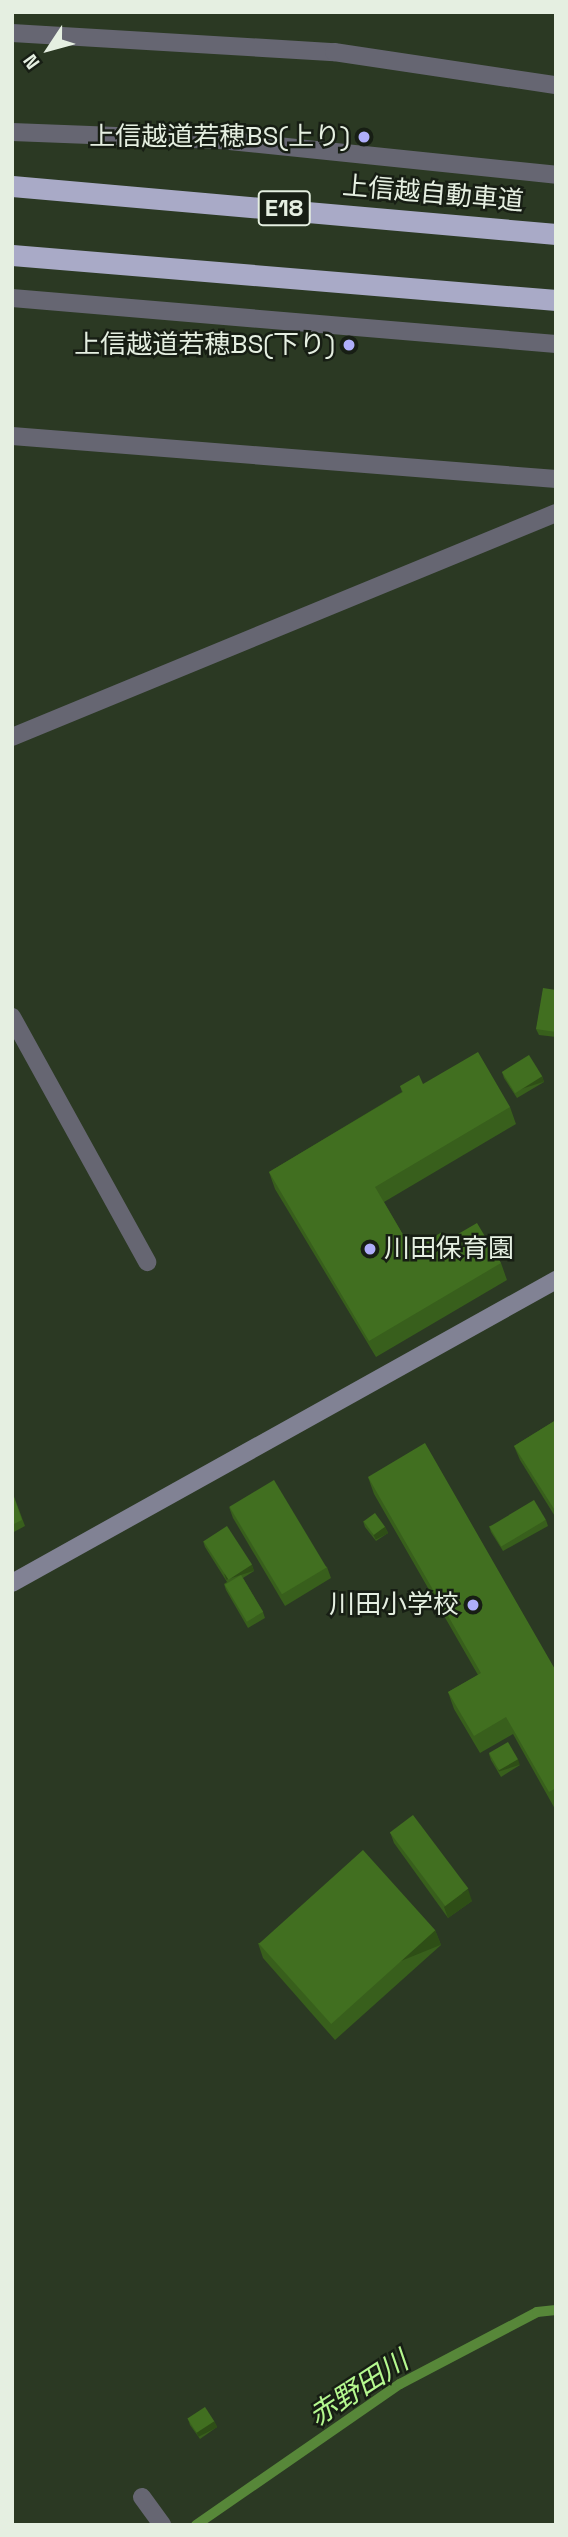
<!DOCTYPE html>
<html>
<head>
<meta charset="utf-8">
<style>
	body { margin:0 }
	#map { position:relative; width:568px; height:2537px; overflow:hidden; background:#2b3923; font-family:"Space Grotesk","Noto Sans JP",sans-serif }
	div>[style] { position:absolute }
	.stream>* { height:10px; margin:-5px; padding:0 5px; transform-origin:5px; border-radius:5px; background:#578739 }
	.lane>* { height:18px; margin:-9px; padding:0 9px; transform-origin:9px; border-radius:9px; background:#666672 }
	.street>* { height:18px; margin:-9px; padding:0 9px; transform-origin:9px; border-radius:9px; background:#666672 }
	.secondary>* { height:18px; margin:-9px; padding:0 9px; transform-origin:9px; border-radius:9px; background:#818294 }
	.highway>* { height:21px; margin:-10.5px; padding:0 10.5px; transform-origin:10.5px; border-radius:10.5px; background:#a9aac7 }
	.wall>* { inset:0; background:#385f1c }
	.shaded-wall>* { inset:0; background:#2e4e16; transform-origin:0 0 }
	.building>* { inset:0; background:#416f20; transform-origin:0 0 }
	.dots>* { width:19px; height:19px; translate:-50% -50%; box-sizing:border-box; border:4px solid #171e14; border-radius:50% }
	span { translate:-50% -50%; white-space:nowrap; text-align:center; line-height:1.15; -webkit-text-stroke:5px #171e14; paint-order:stroke }
	.shield-label span { padding:2px 5px; background:#171e14; border:2px solid; border-radius:5px; -webkit-text-stroke-width:0 }
	.shield-label { font-size:24px; color:#e5efe1; font-weight:700 }
	.poi-label { font-size:26px; color:#e5efe1 }
	.right { translate:-100% -50%; text-align:right }
	.left { translate:0 -50%; text-align:left }
	.street-label { font-size:26px; color:#e5efe1 }
	.water-label { font-size:28px; color:#b5f88f; font-style:italic }
	.frame { position:absolute; inset:0; border:14px solid #e5efe1; pointer-events:none }
	.north { position:absolute; left:14px; top:14px; width:70px; height:70px; -webkit-text-stroke:5px #171e14; paint-order:stroke; rotate:234deg; font-size:19px; font-weight:700; line-height:28px; text-align:center; color:#e5efe1 }
	.north::after { content:''; display:block; margin:auto; width:24px; height:32px; background:#e5efe1; clip-path:polygon(50% 0,100% 100%,50% 72%,0 100%) }
</style>
</head>
<body>
<div id="map">
	<div class="stream">
		<div style="left:196px;top:2525px;width:248px;rotate:-34.7deg"></div>
		<div style="left:400px;top:2384px;width:155px;rotate:-27.7deg"></div>
		<div style="left:537px;top:2312px;width:19px;rotate:-6deg"></div>
	</div>
	<div class="lane">
		<div style="left:12px;top:132px;width:208px;rotate:2.2deg"></div>
		<div style="left:220px;top:140px;width:338px;rotate:5.9deg"></div>
		<div style="left:12px;top:298px;width:546px;rotate:4.83deg"></div>
	</div>
	<div class="street">
		<div style="left:12px;top:33px;width:323px;rotate:3.4deg"></div>
		<div style="left:334px;top:52px;width:224px;rotate:8.5deg"></div>
		<div style="left:12px;top:436px;width:546px;rotate:4.52deg"></div>
		<div style="left:12px;top:737px;width:588px;rotate:-22.38deg"></div>
		<div style="left:12px;top:1017px;width:280px;rotate:61.1deg"></div>
		<div style="left:142px;top:2497px;width:34px;rotate:54deg"></div>
	</div>
	<div class="secondary">
		<div style="left:12px;top:1583px;width:623px;rotate:-29.12deg"></div>
	</div>
	<div class="highway">
		<div style="left:12px;top:186px;width:546px;rotate:5.04deg"></div>
		<div style="left:12px;top:255px;width:546px;rotate:4.73deg"></div>
	</div>
	<div class="wall">
		<div style="clip-path:polygon(556px 990px,556px 1037px,539px 1035px,536px 1029px)"></div>
		<div style="clip-path:polygon(502px 1072px,542px 1076px,544px 1082px,517px 1098px,504px 1078px)"></div>
		<div style="clip-path:polygon(423px 1084px,510px 1107px,516px 1124px,384px 1202px,412px 1250px,446px 1241px,501px 1263px,507px 1280px,376px 1357px,275px 1189px,269px 1172px,402px 1092px,400px 1086px)"></div>
		<div style="clip-path:polygon(556px 1420px,556px 1518px,520px 1460px,514px 1446px)"></div>
		<div style="clip-path:polygon(368px 1477px,556px 1671px,555px 1809px,513px 1734px,480px 1753px,454px 1709px,448px 1692px,478px 1675px,374px 1494px)"></div>
		<div style="clip-path:polygon(12px 1491px,25px 1526px,12px 1533px)"></div>
		<div style="clip-path:polygon(229px 1507px,327px 1567px,331px 1578px,285px 1606px,233px 1518px)"></div>
		<div style="clip-path:polygon(546px 1520px,548px 1526px,503px 1551px,491px 1532px,489px 1526px)"></div>
		<div style="clip-path:polygon(363px 1521px,385px 1527px,388px 1533px,376px 1541px,365px 1527px)"></div>
		<div style="clip-path:polygon(203px 1541px,252px 1565px,254px 1571px,243px 1578px,263px 1612px,265px 1618px,248px 1628px,226px 1590px,224px 1584px,227px 1582px,205px 1547px)"></div>
		<div style="clip-path:polygon(489px 1754px,520px 1765px,501px 1777px,491px 1760px)"></div>
		<div style="clip-path:polygon(390px 1832px,472px 1901px,448px 1918px,394px 1843px)"></div>
		<div style="clip-path:polygon(435px 1930px,441px 1945px,335px 2040px,263px 1958px,258px 1943px)"></div>
		<div style="clip-path:polygon(188px 2419px,214px 2421px,217px 2427px,200px 2439px,190px 2425px)"></div>
	</div>
	<div class="shaded-wall">
		<div style="left:542px;top:1076px;width:6px;height:31px;rotate:72deg"></div>
		<div style="left:385px;top:1527px;width:7px;height:14px;rotate:63deg"></div>
		<div style="left:252px;top:1565px;width:6px;height:29px;rotate:72deg"></div>
		<div style="left:518px;top:1759px;width:6px;height:22px;rotate:72deg"></div>
		<div style="clip-path:polygon(468px 1889px,472px 1901px,448px 1918px,444px 1907px)"></div>
		<div style="left:435px;top:1930px;width:16px;height:142px;rotate:68deg"></div>
		<div style="left:214px;top:2421px;width:7px;height:21px;rotate:63deg"></div>
	</div>
	<div class="building">
		<div style="clip-path:polygon(543px 988px,556px 990px,556px 1032px,536px 1029px)"></div>
		<div style="clip-path:polygon(478px 1052px,510px 1107px,375px 1187px,412px 1250px,442px 1232px,446px 1241px,477px 1223px,501px 1263px,369px 1341px,269px 1172px,403px 1092px,400px 1086px,419px 1075px,423px 1084px)"></div>
		<div style="left:529px;top:1055px;width:25px;height:32px;rotate:58deg"></div>
		<div style="clip-path:polygon(556px 1420px,556px 1512px,514px 1446px)"></div>
		<div style="clip-path:polygon(425px 1443px,556px 1671px,556px 1788px,549px 1792px,506px 1717px,474px 1736px,448px 1692px,481px 1673px,368px 1477px)"></div>
		<div style="left:274px;top:1480px;width:102px;height:52px;rotate:59deg"></div>
		<div style="clip-path:polygon(12px 1492px,22px 1520px,12px 1525px)"></div>
		<div style="left:534px;top:1500px;width:23px;height:52px;rotate:59deg"></div>
		<div style="left:375px;top:1513px;width:17px;height:14px;rotate:54deg"></div>
		<div style="left:227px;top:1526px;width:46px;height:28px;rotate:57deg"></div>
		<div style="left:241px;top:1575px;width:43px;height:19px;rotate:59deg"></div>
		<div style="left:508px;top:1742px;width:20px;height:22px;rotate:60deg"></div>
		<div style="left:413px;top:1815px;width:92px;height:29px;rotate:53deg"></div>
		<div style="left:363px;top:1850px;width:108px;height:140px;rotate:48deg"></div>
		<div style="left:205px;top:2407px;width:17px;height:21px;rotate:57deg"></div>
	</div>
	<div class="dots">
		<div style="left:364px;top:137px;background:#afaefa"></div>
		<div style="left:349px;top:345px;background:#afaefa"></div>
		<div style="left:370px;top:1249px;background:#afaefa"></div>
		<div style="left:473px;top:1605px;background:#afaefa"></div>
	</div>
	<div class="shield-label">
		<span style="left:284px;top:208px">E18</span>
	</div>
	<div class="poi-label">
		<span class="right" style="left:350px;top:137px">上信越道若穂BS(上り)</span>
		<span class="right" style="left:335px;top:345px">上信越道若穂BS(下り)</span>
		<span class="left" style="left:384px;top:1249px">川田保育園</span>
		<span class="right" style="left:459px;top:1605px">川田小学校</span>
	</div>
	<div class="street-label">
		<span style="left:433px;top:194px;rotate:5deg">上信越自動車道</span>
	</div>
	<div class="water-label">
		<span style="left:358px;top:2388px;rotate:-33deg">赤野田川</span>
	</div>
	<div class="frame"></div>
	<div class="north">N</div>
</div>
</body>
</html>
